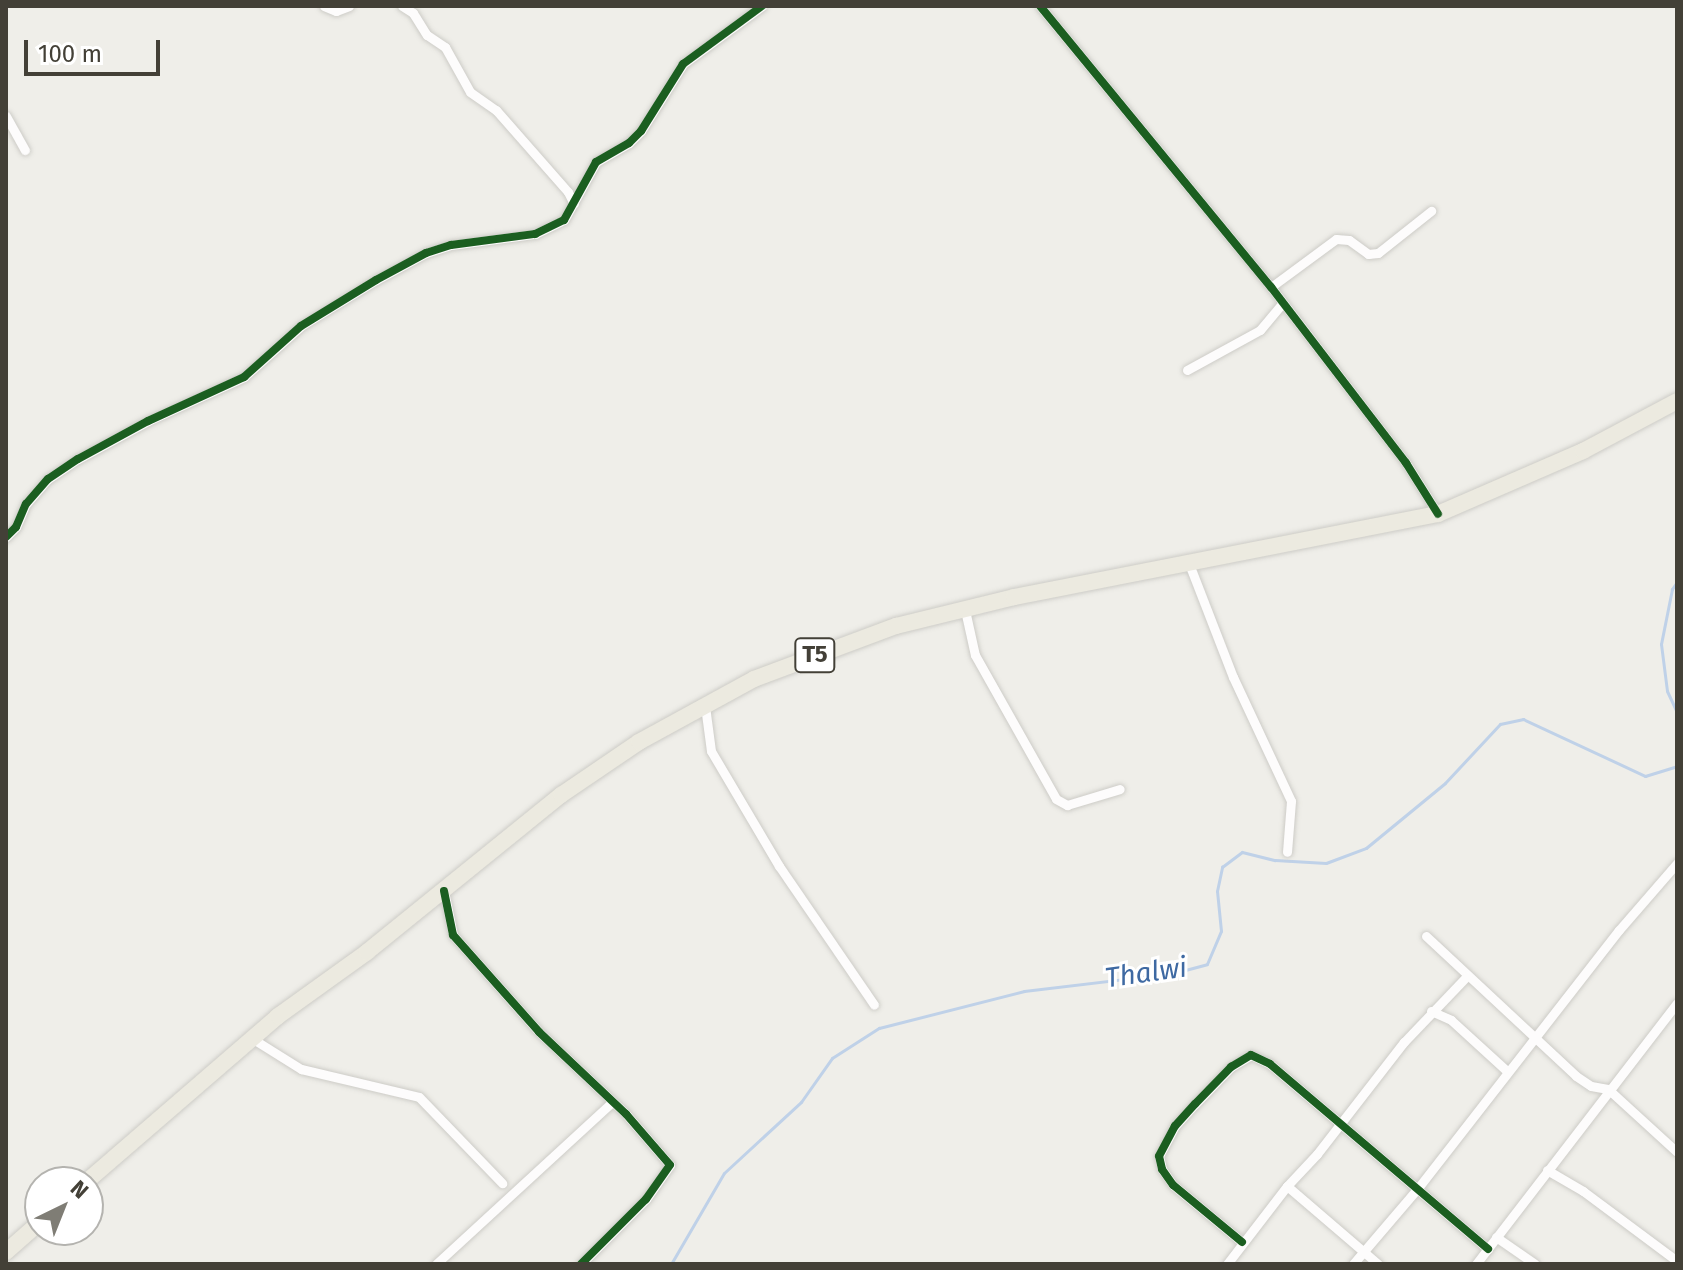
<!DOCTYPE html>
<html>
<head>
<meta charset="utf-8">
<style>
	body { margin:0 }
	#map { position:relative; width:1683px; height:1270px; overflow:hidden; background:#efeee9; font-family:"Fira Sans",sans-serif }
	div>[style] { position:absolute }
	.stream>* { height:3px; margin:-1.5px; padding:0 1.5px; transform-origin:1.5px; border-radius:1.5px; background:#bfd1e8 }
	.roads { filter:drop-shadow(0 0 2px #cdccc7) drop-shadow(0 0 2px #cdccc7) }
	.minor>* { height:9px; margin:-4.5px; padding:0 4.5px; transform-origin:4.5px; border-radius:4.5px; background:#fdfcfc }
	.trunk>* { height:16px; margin:-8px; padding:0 8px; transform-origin:8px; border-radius:8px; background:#eceae0 }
	.cycleway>* { height:8px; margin:-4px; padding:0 4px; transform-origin:4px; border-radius:4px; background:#1b5e20 }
	span { translate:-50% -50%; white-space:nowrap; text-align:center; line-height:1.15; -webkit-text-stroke:6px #fff; paint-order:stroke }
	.shield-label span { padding:2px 6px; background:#fff; border:2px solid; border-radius:6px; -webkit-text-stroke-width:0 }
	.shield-label { font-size:24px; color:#434037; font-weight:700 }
	.water-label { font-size:28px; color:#3e69a2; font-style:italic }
	.frame { position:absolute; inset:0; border:8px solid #434037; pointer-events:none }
	.north { position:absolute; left:24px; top:1166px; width:80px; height:80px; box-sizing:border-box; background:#fff; border:2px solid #b4b3af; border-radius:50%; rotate:43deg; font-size:22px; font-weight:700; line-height:32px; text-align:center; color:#434037 }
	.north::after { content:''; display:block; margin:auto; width:28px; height:36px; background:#7f7d75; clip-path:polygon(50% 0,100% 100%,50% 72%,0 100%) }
	.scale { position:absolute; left:24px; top:40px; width:136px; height:36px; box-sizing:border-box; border:4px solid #434037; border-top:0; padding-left:10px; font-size:24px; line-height:28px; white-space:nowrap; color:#434037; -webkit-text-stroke:6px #fff; paint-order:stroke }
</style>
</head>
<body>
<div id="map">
	<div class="stream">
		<div style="left:1677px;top:582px;width:9px;rotate:126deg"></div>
		<div style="left:1672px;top:589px;width:56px;rotate:101.3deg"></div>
		<div style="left:1661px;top:644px;width:47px;rotate:82.7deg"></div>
		<div style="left:1667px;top:691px;width:23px;rotate:65deg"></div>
		<div style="left:671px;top:1264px;width:105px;rotate:-59.8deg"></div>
		<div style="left:724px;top:1173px;width:105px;rotate:-42.7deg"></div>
		<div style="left:801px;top:1102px;width:54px;rotate:-54.8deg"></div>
		<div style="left:832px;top:1058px;width:56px;rotate:-32.6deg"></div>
		<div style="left:879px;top:1028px;width:150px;rotate:-14.3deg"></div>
		<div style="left:1024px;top:991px;width:151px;rotate:-6.8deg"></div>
		<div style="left:1174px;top:973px;width:34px;rotate:-15deg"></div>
		<div style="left:1207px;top:964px;width:36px;rotate:-67deg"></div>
		<div style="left:1221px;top:931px;width:40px;rotate:-95.7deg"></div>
		<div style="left:1217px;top:891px;width:25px;rotate:-78deg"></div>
		<div style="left:1222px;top:867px;width:25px;rotate:-37deg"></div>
		<div style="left:1242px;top:852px;width:34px;rotate:14deg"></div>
		<div style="left:1275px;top:860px;width:51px;rotate:3.4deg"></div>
		<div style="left:1326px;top:863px;width:43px;rotate:-20.6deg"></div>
		<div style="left:1366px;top:848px;width:102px;rotate:-39.4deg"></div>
		<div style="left:1445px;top:783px;width:81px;rotate:-47deg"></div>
		<div style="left:1500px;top:724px;width:24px;rotate:-12deg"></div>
		<div style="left:1523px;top:719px;width:135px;rotate:25deg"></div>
		<div style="left:1645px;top:776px;width:34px;rotate:-17deg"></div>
	</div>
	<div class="roads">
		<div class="minor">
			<div style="left:324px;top:6px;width:13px;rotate:23deg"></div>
			<div style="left:336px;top:11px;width:14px;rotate:-21deg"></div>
			<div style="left:402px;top:6px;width:13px;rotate:32deg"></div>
			<div style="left:413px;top:13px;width:26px;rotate:58deg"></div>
			<div style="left:427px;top:35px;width:22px;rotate:34deg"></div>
			<div style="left:445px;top:47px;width:51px;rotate:60.9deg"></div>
			<div style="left:470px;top:92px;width:32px;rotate:35deg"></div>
			<div style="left:496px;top:110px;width:109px;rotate:48.7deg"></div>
			<div style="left:568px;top:192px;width:13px;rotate:63deg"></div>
			<div style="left:1040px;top:6px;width:364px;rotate:50.6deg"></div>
			<div style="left:1271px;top:287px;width:222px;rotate:52.5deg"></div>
			<div style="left:1406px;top:463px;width:60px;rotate:57.9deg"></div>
			<div style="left:6px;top:116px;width:39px;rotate:61deg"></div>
			<div style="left:1271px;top:287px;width:81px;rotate:-36.4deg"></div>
			<div style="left:1336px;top:239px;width:13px;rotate:4deg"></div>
			<div style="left:1349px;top:240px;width:24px;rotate:36deg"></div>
			<div style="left:1368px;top:254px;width:10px;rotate:-6deg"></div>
			<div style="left:1378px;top:253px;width:68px;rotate:-38.4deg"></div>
			<div style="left:1187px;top:370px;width:83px;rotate:-28.7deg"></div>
			<div style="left:1260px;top:330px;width:35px;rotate:-50deg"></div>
			<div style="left:6px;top:537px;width:14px;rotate:-45deg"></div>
			<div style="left:16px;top:527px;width:25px;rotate:-67deg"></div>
			<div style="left:26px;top:504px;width:33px;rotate:-49deg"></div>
			<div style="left:48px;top:479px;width:36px;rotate:-34deg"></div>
			<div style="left:78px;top:459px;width:80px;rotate:-28.5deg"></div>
			<div style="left:148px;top:421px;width:106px;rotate:-24.6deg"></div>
			<div style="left:244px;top:377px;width:76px;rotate:-41.8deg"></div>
			<div style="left:301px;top:326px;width:88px;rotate:-31.5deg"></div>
			<div style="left:376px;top:280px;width:57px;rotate:-28.4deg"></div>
			<div style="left:426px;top:253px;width:26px;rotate:-18deg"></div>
			<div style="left:451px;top:245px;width:85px;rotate:-7.5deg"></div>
			<div style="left:535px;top:234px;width:32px;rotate:-26deg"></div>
			<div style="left:564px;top:220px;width:66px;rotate:-61.1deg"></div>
			<div style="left:596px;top:162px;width:38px;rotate:-30deg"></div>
			<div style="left:629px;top:143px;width:17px;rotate:-45deg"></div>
			<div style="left:641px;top:131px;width:79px;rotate:-57.9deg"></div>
			<div style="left:683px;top:64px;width:98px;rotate:-36.3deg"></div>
			<div style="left:1188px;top:561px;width:124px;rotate:68.8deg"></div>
			<div style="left:1233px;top:677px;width:137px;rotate:64.9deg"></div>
			<div style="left:1291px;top:801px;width:51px;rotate:94.5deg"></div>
			<div style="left:965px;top:610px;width:46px;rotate:77.5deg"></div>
			<div style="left:975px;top:655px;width:165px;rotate:60.6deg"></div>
			<div style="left:1056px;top:799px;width:13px;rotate:29deg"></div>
			<div style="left:1067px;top:805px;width:55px;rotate:-16.8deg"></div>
			<div style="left:705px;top:706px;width:45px;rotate:82.4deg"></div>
			<div style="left:711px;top:751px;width:134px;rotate:59.4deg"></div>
			<div style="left:779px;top:866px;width:168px;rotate:55.6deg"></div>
			<div style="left:444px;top:891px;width:45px;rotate:78.4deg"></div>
			<div style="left:453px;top:935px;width:130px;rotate:48.4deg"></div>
			<div style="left:539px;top:1032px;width:120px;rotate:43.3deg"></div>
			<div style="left:626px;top:1114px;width:67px;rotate:49.2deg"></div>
			<div style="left:670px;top:1165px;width:42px;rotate:125.2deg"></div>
			<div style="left:646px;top:1199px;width:92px;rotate:135deg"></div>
			<div style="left:1426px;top:936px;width:205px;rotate:43deg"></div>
			<div style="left:1576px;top:1076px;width:18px;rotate:34deg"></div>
			<div style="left:1591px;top:1086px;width:17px;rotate:10deg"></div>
			<div style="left:1608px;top:1089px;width:93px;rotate:42.4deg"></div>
			<div style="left:1431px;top:1011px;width:22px;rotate:24deg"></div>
			<div style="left:1451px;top:1020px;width:77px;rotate:42.4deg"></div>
			<div style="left:253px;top:1039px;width:57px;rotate:32deg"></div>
			<div style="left:301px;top:1069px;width:121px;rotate:13.3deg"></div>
			<div style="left:419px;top:1097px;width:120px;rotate:46deg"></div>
			<div style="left:1547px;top:1170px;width:42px;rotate:30.3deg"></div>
			<div style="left:1583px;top:1191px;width:117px;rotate:36.7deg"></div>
			<div style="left:1287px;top:1186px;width:44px;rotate:-46.8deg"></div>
			<div style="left:1317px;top:1154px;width:142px;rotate:-52.2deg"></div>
			<div style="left:1404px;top:1042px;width:91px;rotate:-46.3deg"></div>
			<div style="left:1496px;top:1237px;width:47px;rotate:34.7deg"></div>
			<div style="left:1242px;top:1242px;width:89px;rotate:-140.4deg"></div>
			<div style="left:1173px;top:1185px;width:19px;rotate:-125deg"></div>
			<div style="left:1162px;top:1169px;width:13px;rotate:-103deg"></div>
			<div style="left:1159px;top:1156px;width:34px;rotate:-62deg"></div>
			<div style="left:1175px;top:1126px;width:30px;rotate:-48deg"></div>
			<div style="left:1195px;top:1104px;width:52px;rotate:-45.8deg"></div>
			<div style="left:1231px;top:1067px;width:23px;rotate:-31deg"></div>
			<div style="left:1251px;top:1055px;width:21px;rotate:25deg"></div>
			<div style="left:1270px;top:1064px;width:286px;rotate:40.3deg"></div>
			<div style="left:436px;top:1264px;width:239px;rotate:-42.6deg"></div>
			<div style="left:1227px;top:1264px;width:98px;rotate:-52.4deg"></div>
			<div style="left:1287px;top:1186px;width:120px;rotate:40.6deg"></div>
			<div style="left:1353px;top:1264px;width:100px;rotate:-49.5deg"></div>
			<div style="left:1418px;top:1188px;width:327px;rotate:-52.1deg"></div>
			<div style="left:1619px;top:930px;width:89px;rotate:-49.1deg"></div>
			<div style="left:1476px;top:1264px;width:329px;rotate:-52.4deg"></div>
		</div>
		<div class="trunk">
			<div style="left:86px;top:1182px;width:254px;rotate:-40.8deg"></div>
			<div style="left:278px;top:1016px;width:110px;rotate:-35.7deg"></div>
			<div style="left:367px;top:952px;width:250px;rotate:-39deg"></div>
			<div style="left:561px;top:795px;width:94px;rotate:-34.2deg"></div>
			<div style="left:639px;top:742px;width:131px;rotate:-28.7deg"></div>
			<div style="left:754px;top:679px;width:152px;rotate:-20.5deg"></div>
			<div style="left:896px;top:626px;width:122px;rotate:-13.8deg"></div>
			<div style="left:1014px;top:597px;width:432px;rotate:-11.1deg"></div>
			<div style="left:1438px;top:514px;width:158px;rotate:-23.5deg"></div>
			<div style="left:1583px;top:451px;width:106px;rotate:-28deg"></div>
			<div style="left:6px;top:1252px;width:45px;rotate:-41.4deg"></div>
		</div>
	</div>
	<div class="cycleway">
		<div style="left:1040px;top:6px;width:364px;rotate:50.6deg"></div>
		<div style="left:1271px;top:287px;width:222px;rotate:52.5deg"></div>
		<div style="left:1406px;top:463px;width:60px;rotate:57.9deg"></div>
		<div style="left:6px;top:537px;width:14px;rotate:-45deg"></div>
		<div style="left:16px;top:527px;width:25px;rotate:-67deg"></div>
		<div style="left:26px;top:504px;width:33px;rotate:-49deg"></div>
		<div style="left:48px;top:479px;width:36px;rotate:-34deg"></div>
		<div style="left:78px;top:459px;width:80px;rotate:-28.5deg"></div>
		<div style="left:148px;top:421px;width:106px;rotate:-24.6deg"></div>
		<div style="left:244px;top:377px;width:76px;rotate:-41.8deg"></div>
		<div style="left:301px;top:326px;width:88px;rotate:-31.5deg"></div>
		<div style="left:376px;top:280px;width:57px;rotate:-28.4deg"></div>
		<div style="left:426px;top:253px;width:26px;rotate:-18deg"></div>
		<div style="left:451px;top:245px;width:85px;rotate:-7.5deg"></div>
		<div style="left:535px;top:234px;width:32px;rotate:-26deg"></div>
		<div style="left:564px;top:220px;width:66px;rotate:-61.1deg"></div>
		<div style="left:596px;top:162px;width:38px;rotate:-30deg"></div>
		<div style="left:629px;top:143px;width:17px;rotate:-45deg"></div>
		<div style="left:641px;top:131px;width:79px;rotate:-57.9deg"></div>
		<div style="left:683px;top:64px;width:98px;rotate:-36.3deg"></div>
		<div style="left:444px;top:891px;width:45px;rotate:78.4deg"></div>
		<div style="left:453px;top:935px;width:130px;rotate:48.4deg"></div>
		<div style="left:539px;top:1032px;width:120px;rotate:43.3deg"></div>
		<div style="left:626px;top:1114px;width:67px;rotate:49.2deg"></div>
		<div style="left:670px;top:1165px;width:42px;rotate:125.2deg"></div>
		<div style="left:646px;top:1199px;width:92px;rotate:135deg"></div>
		<div style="left:1242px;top:1242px;width:89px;rotate:-140.4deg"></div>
		<div style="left:1173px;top:1185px;width:19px;rotate:-125deg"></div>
		<div style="left:1162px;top:1169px;width:13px;rotate:-103deg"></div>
		<div style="left:1159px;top:1156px;width:34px;rotate:-62deg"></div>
		<div style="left:1175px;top:1126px;width:30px;rotate:-48deg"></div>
		<div style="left:1195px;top:1104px;width:52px;rotate:-45.8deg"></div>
		<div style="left:1231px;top:1067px;width:23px;rotate:-31deg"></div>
		<div style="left:1251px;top:1055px;width:21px;rotate:25deg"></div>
		<div style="left:1270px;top:1064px;width:286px;rotate:40.3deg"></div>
	</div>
	<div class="shield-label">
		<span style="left:815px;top:655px">T5</span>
	</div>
	<div class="water-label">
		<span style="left:1146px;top:973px;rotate:-8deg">Thalwi</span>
	</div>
	<div class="frame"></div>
	<div class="north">N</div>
	<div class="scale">100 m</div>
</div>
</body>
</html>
